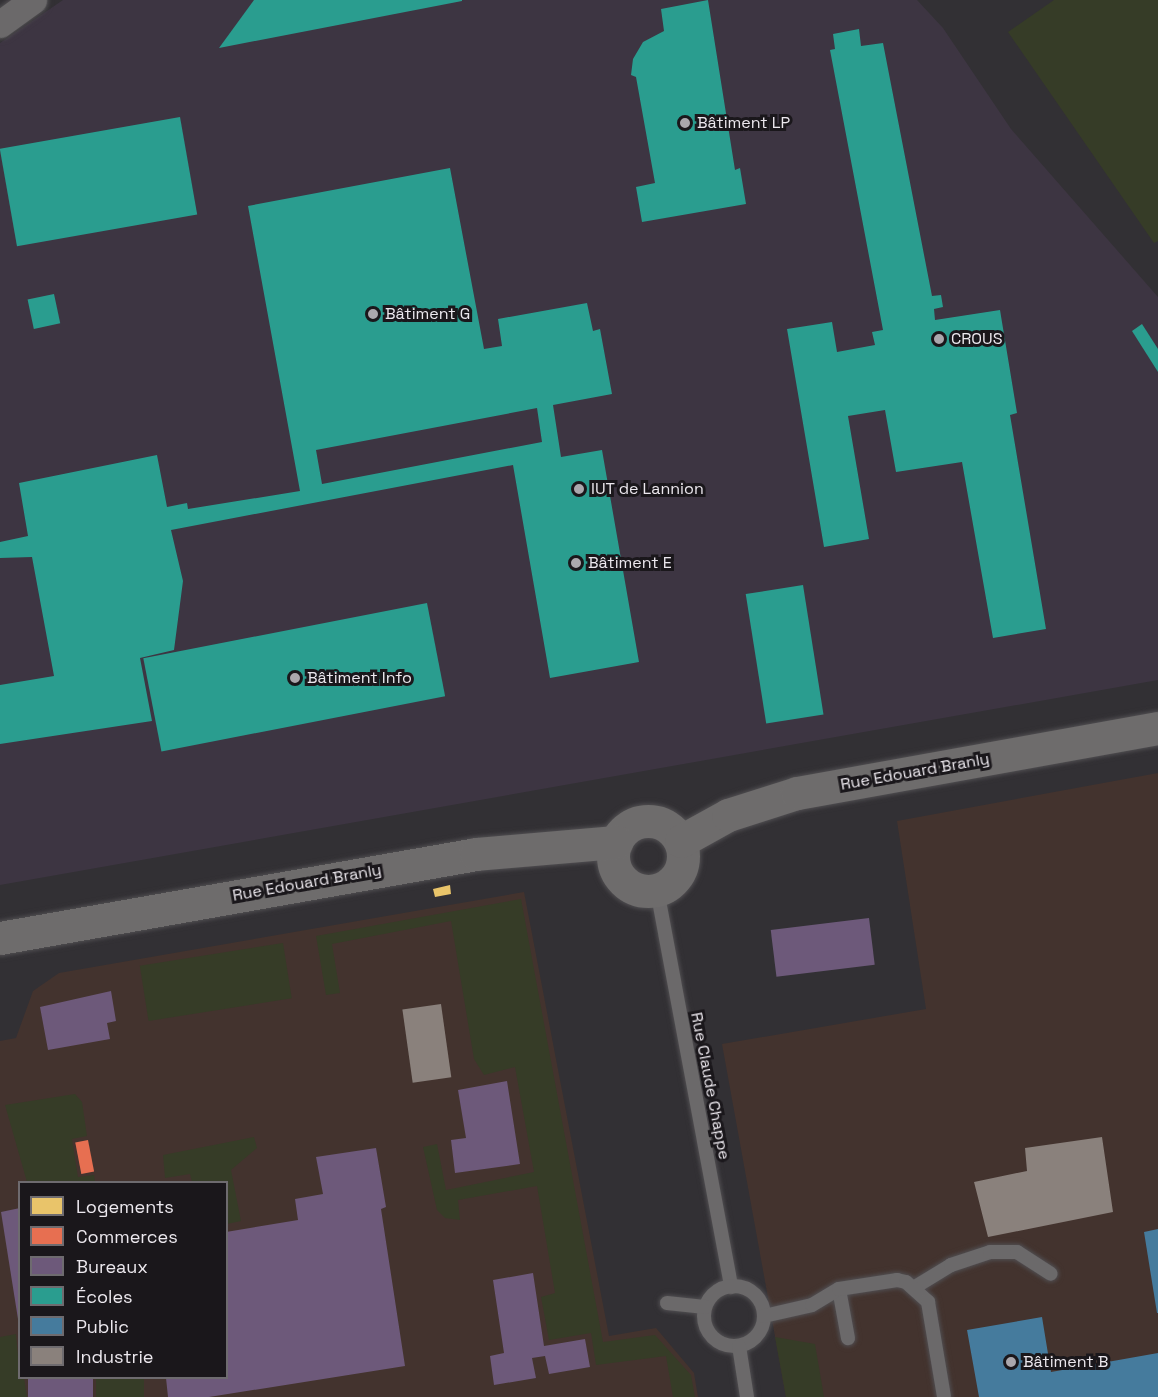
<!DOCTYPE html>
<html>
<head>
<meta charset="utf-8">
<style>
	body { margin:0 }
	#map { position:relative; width:1158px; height:1397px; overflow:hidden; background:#323034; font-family:"Space Grotesk",sans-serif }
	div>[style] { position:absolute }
	.commercial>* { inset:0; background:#43332e }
	.built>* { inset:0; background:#3d3542 }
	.green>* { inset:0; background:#363c27; transform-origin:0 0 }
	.homes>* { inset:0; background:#e9c46a }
	.shops>* { inset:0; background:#e76f51; transform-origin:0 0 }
	.offices>* { inset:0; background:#6d597a; transform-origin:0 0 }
	.schools>* { inset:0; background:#2a9d8f; transform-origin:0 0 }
	.public>* { inset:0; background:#457b9d }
	.industry>* { inset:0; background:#8a817c; transform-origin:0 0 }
	.roads { filter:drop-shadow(0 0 2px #504e51) drop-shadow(0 0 2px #504e51) }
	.lane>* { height:14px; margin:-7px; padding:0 7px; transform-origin:7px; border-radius:7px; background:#6b696a }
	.lane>.ring { margin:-7px; padding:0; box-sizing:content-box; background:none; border:14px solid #6b696a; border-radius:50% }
	.street>* { height:27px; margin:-13.5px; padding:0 13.5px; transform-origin:13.5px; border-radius:13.5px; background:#6b696a }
	.secondary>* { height:33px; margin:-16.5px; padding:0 16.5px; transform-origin:16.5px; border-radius:16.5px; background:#6e6c6c }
	.secondary>.ring { margin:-16.5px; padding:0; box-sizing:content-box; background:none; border:33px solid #6e6c6c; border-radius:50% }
	.dots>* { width:16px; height:16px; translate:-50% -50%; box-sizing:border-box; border:3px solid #1a171b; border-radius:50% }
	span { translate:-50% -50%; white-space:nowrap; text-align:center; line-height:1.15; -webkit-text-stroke:6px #1a171b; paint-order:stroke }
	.poi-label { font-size:16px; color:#ece8ee }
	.left { translate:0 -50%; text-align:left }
	.street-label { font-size:16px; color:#ece8ee }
	.legend { position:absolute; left:18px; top:1181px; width:210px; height:198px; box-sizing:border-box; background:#1a171b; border:2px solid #6e6b6f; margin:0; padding:8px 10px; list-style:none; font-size:18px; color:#ece8ee }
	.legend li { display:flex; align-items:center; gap:12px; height:30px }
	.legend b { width:30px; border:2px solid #6e6b6f }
</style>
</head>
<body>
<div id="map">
	<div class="commercial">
		<div style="clip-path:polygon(1158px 773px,1158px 1397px,786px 1397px,722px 1044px,926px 1009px,897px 821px)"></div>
		<div style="clip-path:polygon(evenodd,524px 892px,609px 1336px,656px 1328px,694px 1373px,698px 1397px,0 1397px,0 1041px,16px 1038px,33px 991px,59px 973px,524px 892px,20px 1182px,226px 1182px,226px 1378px,20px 1378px,20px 1182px)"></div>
	</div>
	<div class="built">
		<div style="clip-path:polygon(63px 0,917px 0,943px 28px,1011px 129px,1158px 297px,1158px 680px,0 885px,0 43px)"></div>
	</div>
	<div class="green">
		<div style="clip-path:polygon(1054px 0,1158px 0,1158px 241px,1154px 243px,1008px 32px)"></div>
		<div style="clip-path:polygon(521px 899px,603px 1342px,655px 1335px,691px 1375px,695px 1397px,673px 1397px,666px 1356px,596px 1365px,591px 1333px,549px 1340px,541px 1297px,555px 1293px,537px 1186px,458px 1200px,460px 1220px,445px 1218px,437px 1210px,423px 1147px,437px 1144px,446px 1190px,534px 1172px,515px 1067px,484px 1075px,474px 1059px,451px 921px,332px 944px,340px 993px,326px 995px,316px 936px)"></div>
		<div style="left:283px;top:943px;width:56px;height:145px;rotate:81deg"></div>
		<div style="clip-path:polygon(75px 1094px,82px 1102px,87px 1136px,72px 1139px,78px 1177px,94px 1175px,95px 1182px,27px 1182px,5px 1105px)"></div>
		<div style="clip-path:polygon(254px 1137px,257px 1148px,231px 1170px,241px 1221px,227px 1224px,226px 1182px,192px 1182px,190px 1174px,165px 1178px,163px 1155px)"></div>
		<div style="clip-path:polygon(16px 1334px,20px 1378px,24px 1378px,27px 1397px,0 1397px,0 1337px)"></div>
		<div style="clip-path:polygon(775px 1337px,815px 1344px,824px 1397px,786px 1397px)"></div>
		<div style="left:96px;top:1378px;width:48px;height:19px"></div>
	</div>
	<div class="homes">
		<div style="clip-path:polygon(450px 885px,451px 894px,435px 897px,433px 889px)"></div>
	</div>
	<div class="shops">
		<div style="left:88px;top:1140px;width:32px;height:13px;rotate:79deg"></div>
	</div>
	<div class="offices">
		<div style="left:869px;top:918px;width:47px;height:99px;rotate:83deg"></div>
		<div style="clip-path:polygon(111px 991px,116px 1021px,107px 1023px,110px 1039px,48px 1050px,40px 1007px)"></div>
		<div style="clip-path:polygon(507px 1081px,520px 1164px,455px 1173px,451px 1140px,466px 1138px,458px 1090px)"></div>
		<div style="clip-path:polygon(376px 1148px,386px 1207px,381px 1209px,405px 1366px,209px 1397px,168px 1397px,166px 1378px,226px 1378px,226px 1232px,298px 1220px,295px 1199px,323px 1194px,316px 1157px)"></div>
		<div style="clip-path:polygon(20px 1208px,20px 1319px,18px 1319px,1px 1212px)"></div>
		<div style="clip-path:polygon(533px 1273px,544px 1346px,585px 1339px,590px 1367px,549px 1374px,545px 1356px,532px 1358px,536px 1378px,494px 1385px,490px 1356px,504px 1353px,493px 1280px)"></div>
		<div style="left:28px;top:1378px;width:65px;height:19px"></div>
	</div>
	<div class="schools">
		<div style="clip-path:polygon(254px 0,462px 0,462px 1px,219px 48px)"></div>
		<div style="clip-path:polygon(708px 0,735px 170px,740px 168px,746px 204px,642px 222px,636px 187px,655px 183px,636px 77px,631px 75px,633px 59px,643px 42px,664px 31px,661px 9px)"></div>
		<div style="clip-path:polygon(859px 29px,861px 46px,883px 43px,932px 296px,941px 295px,943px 307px,934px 309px,935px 320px,1000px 310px,1017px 413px,1010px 415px,1046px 629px,993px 638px,962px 462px,896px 472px,885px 410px,848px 416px,869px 539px,824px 547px,787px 329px,832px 322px,837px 352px,875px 345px,872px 332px,883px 330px,830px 50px,835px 49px,833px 34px)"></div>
		<div style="left:180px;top:117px;width:99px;height:183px;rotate:80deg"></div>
		<div style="clip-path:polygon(evenodd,450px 168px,484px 349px,502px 346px,498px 319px,587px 303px,593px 331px,600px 329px,612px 394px,553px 405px,561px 457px,602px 450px,639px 662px,550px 678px,513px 465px,171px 530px,183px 581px,174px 650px,140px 658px,152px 721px,0 744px,0 685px,54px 676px,32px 557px,0 558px,0 542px,28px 536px,19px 483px,157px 455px,167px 507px,187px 503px,188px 509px,300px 491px,248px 206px,450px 168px,537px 408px,542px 442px,322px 484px,316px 450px,537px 408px)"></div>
		<div style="left:54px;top:294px;width:30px;height:27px;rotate:78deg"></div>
		<div style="clip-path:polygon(1142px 324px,1158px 349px,1158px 372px,1132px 331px)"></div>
		<div style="left:803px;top:585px;width:131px;height:58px;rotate:81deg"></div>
		<div style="left:427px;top:603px;width:95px;height:289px;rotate:79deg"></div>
	</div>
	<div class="public">
		<div style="clip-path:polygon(1158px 1229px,1158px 1313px,1157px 1313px,1144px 1232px)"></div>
		<div style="clip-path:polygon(1042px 1317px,1051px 1372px,1158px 1353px,1158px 1397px,979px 1397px,967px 1330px)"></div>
	</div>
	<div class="industry">
		<div style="left:441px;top:1004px;width:74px;height:39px;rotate:82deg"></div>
		<div style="clip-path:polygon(1102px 1137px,1113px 1212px,988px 1237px,974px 1182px,1027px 1171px,1025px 1148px)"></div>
	</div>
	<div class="roads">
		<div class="lane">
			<div style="left:657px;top:890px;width:404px;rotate:79.4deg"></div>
			<div class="ring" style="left:704px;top:1286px;width:46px;height:46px"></div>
			<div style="left:915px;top:1287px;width:42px;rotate:-31.4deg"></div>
			<div style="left:951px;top:1265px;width:41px;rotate:-18.4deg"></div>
			<div style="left:990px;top:1252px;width:27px"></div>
			<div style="left:1017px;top:1252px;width:40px;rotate:32.9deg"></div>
			<div style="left:839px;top:1289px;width:50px;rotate:79.6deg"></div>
			<div style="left:667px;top:1303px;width:38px;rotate:6deg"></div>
			<div style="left:764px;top:1316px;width:49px;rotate:-12.9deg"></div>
			<div style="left:812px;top:1305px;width:31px;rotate:-31deg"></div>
			<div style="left:839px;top:1289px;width:59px;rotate:-8.8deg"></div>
			<div style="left:897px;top:1280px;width:9px;rotate:13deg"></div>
			<div style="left:906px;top:1282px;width:30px;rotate:42deg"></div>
			<div style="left:928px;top:1302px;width:96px;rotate:80.4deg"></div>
			<div style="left:739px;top:1346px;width:52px;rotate:81.1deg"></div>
		</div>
		<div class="street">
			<div style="left:0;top:24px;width:41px;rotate:-36deg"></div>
		</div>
		<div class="secondary">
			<div class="ring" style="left:613px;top:821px;width:37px;height:37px"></div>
			<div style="left:681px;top:841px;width:54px;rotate:-29deg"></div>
			<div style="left:728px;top:815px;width:72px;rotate:-17.7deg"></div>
			<div style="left:797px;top:793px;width:367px;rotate:-10.2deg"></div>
			<div style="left:0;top:938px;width:483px;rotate:-10deg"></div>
			<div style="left:476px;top:854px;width:141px;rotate:-4.9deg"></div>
		</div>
	</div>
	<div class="dots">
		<div style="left:685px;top:123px;background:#aba8ad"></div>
		<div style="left:373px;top:314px;background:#aba8ad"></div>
		<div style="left:939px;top:339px;background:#aba8ad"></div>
		<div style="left:579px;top:489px;background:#aba8ad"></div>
		<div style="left:576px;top:563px;background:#aba8ad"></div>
		<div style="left:295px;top:678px;background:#aba8ad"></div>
		<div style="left:1011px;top:1362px;background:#aba8ad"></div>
	</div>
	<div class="poi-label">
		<span class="left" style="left:697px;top:123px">Bâtiment LP</span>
		<span class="left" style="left:385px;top:314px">Bâtiment G</span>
		<span class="left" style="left:951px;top:339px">CROUS</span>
		<span class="left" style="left:591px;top:489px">IUT de Lannion</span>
		<span class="left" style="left:588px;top:563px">Bâtiment E</span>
		<span class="left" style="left:307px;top:678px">Bâtiment Info</span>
		<span class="left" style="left:1023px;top:1362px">Bâtiment B</span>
	</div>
	<div class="street-label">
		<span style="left:915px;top:772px;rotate:-10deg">Rue Edouard Branly</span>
		<span style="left:307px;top:883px;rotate:-10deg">Rue Edouard Branly</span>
		<span style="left:710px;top:1086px;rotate:79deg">Rue Claude Chappe</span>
	</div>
	<ul class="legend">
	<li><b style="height:16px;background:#e9c46a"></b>Logements</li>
	<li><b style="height:16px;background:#e76f51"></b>Commerces</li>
	<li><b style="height:16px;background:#6d597a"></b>Bureaux</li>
	<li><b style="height:16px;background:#2a9d8f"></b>Écoles</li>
	<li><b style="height:16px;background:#457b9d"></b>Public</li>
	<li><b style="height:16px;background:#8a817c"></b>Industrie</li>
	</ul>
</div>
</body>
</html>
